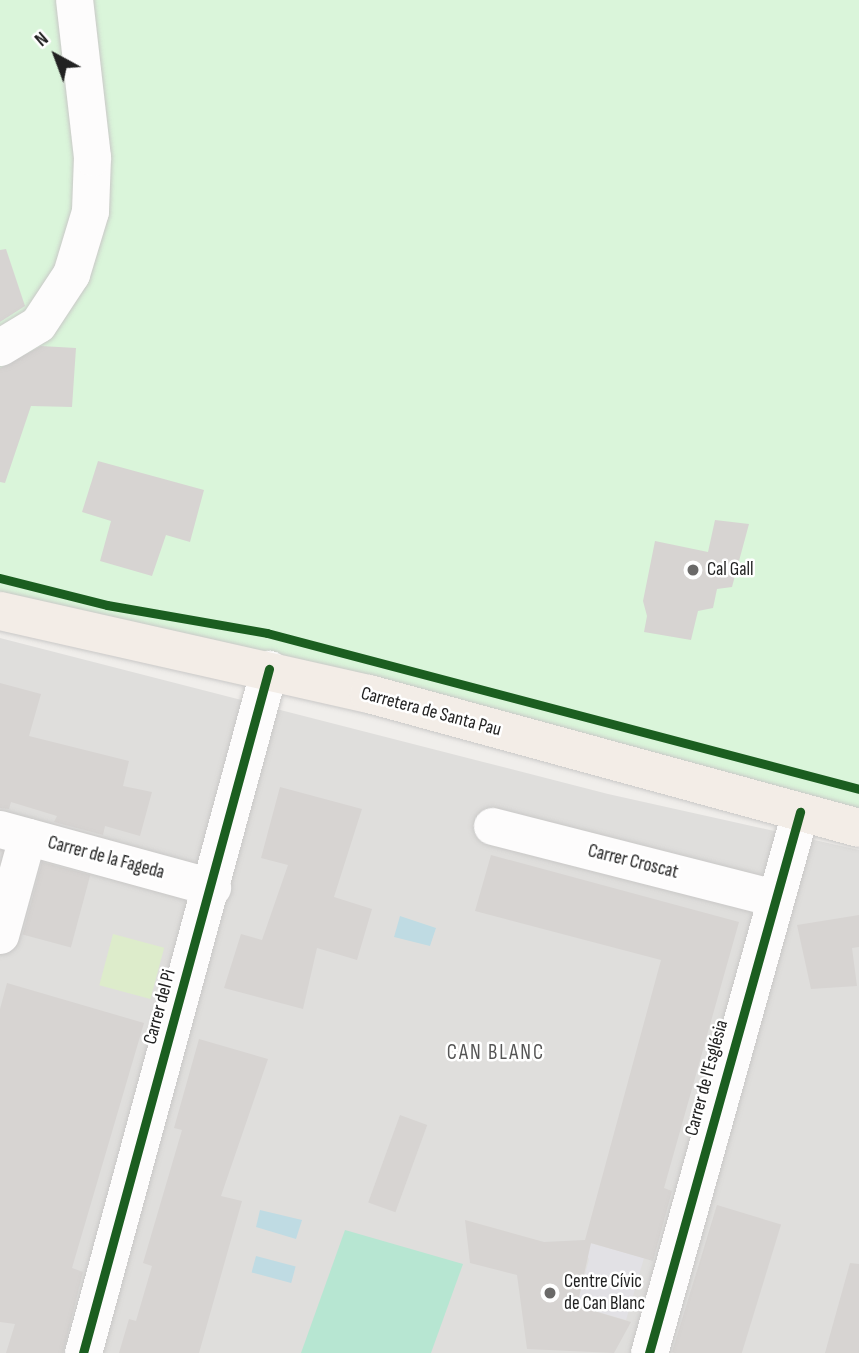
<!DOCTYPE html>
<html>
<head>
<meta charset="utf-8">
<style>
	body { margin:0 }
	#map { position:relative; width:859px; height:1353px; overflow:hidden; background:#f0eeeb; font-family:"Sofia Sans Condensed",sans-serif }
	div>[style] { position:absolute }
	.residential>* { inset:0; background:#dfdedc }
	.grass>* { inset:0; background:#ddeccb; transform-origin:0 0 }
	.park>* { inset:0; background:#daf5da }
	.pitch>* { inset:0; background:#b7e6d2 }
	.plaza>* { inset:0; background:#e2e1e5 }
	.water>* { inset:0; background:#bfdbe3; transform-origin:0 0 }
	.building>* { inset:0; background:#d7d4d2; transform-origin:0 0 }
	.roads { filter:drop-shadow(0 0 2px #c9c8c7) drop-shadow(0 0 2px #c9c8c7) }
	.minor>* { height:37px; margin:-18.5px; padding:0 18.5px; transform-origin:18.5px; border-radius:18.5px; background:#fdfcfc }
	.major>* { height:38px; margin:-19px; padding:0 19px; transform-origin:19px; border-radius:19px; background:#f3ede7 }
	.cycleway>* { height:9px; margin:-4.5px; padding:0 4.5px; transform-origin:4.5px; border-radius:4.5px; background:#1b5e20 }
	.dots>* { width:19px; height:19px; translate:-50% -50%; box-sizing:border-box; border:4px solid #fff; border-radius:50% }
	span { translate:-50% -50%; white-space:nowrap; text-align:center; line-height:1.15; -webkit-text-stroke:5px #fff; paint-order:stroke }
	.poi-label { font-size:19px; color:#222 }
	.left { translate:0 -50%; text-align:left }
	.street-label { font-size:19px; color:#222 }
	.neighbourhood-label { font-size:21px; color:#555; letter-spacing:2px }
	.north { position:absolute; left:21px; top:21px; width:70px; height:70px; -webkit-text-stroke:5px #fff; paint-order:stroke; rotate:319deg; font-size:19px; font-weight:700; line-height:28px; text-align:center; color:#222 }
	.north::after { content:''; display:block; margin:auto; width:24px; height:32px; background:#222; clip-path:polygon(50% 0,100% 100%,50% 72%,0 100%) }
</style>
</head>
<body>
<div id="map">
	<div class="residential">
		<div style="clip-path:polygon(0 638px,608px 794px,859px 850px,859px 1353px,0 1353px)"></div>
	</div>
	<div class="grass">
		<div style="left:113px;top:934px;width:53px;height:53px;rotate:15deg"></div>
	</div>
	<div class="park">
		<div style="clip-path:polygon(0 0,859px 0,859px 827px,0 600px)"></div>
	</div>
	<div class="pitch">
		<div style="clip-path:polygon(345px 1230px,463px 1264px,431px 1353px,301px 1353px)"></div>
	</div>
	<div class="plaza">
		<div style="clip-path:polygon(586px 1242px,644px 1258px,626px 1320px,577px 1306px,589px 1259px,583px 1249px)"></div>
	</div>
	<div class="water">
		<div style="clip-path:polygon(400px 916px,436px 928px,430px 946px,394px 937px)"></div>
		<div style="clip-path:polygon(260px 1210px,302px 1220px,296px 1239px,256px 1227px)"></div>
		<div style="left:256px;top:1256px;width:41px;height:17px;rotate:15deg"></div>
	</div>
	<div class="building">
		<div style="clip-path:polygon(6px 249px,25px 306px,0 322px,0 250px)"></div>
		<div style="clip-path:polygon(41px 346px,76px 348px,72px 407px,31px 406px,5px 483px,0 482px,0 368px)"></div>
		<div style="clip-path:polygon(98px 461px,204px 490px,190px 542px,166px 535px,152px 576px,100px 561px,111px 521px,82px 512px)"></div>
		<div style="clip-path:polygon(715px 520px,749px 524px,732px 587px,717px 589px,713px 608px,698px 611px,691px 640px,644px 632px,647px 616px,643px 601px,655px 541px,708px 552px)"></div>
		<div style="clip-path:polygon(0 683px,41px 694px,29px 736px,129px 761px,123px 786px,152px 792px,140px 836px,105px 826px,103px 835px,54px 822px,57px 816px,11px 802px,9px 809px,0 808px)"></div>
		<div style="clip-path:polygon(280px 787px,362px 809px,334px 897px,372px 909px,357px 960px,317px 948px,303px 1009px,224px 988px,241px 934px,262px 940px,288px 865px,261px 858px)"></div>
		<div style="clip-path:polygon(491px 855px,739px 922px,664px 1188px,672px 1191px,653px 1261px,591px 1243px,577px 1306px,631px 1322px,614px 1353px,527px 1349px,517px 1275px,470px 1263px,465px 1220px,544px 1242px,585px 1240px,661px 960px,475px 911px)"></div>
		<div style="left:42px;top:862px;width:50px;height:75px;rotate:15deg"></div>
		<div style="clip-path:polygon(859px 915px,859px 947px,852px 948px,857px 986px,811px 989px,797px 925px)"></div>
		<div style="clip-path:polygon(7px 983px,144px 1023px,72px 1268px,83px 1272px,63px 1353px,6px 1353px,15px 1324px,0 1322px,0 1009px)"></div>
		<div style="clip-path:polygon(199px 1039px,268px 1059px,221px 1196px,242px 1201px,199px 1353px,119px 1353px,129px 1319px,136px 1321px,152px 1266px,143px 1263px,182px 1130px,174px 1128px)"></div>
		<div style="left:400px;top:1115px;width:29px;height:93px;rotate:20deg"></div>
		<div style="left:717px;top:1205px;width:67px;height:154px;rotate:17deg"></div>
		<div style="clip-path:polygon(850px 1263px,859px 1264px,859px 1353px,825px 1353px)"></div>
	</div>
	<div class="roads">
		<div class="minor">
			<div style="left:0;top:347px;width:44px;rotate:-31.2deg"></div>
			<div style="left:38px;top:324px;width:60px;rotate:-56.6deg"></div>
			<div style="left:71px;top:274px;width:66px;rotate:-73.2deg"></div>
			<div style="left:90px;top:211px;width:54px;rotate:-87.9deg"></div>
			<div style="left:92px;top:157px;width:158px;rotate:-96.5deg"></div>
			<div style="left:492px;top:826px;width:292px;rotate:14.3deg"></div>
			<div style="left:0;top:829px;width:220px;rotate:15.3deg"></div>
			<div style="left:0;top:935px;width:102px;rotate:-74.6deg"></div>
			<div style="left:83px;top:1353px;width:709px;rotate:-74.79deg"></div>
			<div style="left:649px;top:1353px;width:562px;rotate:-74.4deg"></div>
		</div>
		<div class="major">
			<div style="left:0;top:611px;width:378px;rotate:12.7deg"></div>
			<div style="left:369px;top:694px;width:508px;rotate:15.29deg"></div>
		</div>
	</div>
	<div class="cycleway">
		<div style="left:0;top:578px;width:110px;rotate:14.2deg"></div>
		<div style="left:107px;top:605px;width:162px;rotate:9.9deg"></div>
		<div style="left:267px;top:633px;width:612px;rotate:14.76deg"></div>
		<div style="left:83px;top:1353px;width:709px;rotate:-74.79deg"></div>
		<div style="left:649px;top:1353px;width:562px;rotate:-74.4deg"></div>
	</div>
	<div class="dots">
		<div style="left:693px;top:570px;background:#6a6968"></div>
		<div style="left:550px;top:1293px;background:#6a6968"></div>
	</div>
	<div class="poi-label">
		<span class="left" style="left:707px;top:570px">Cal Gall</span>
		<span class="left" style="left:564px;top:1293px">Centre Cívic<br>de Can Blanc</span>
	</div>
	<div class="street-label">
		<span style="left:431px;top:712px;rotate:15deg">Carretera de Santa Pau</span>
		<span style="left:106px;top:858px;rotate:15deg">Carrer de la Fageda</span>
		<span style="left:633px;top:862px;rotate:14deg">Carrer Croscat</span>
		<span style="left:160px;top:1007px;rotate:-75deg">Carrer del Pi</span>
		<span style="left:707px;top:1078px;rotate:-75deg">Carrer de l'Església</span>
	</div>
	<div class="neighbourhood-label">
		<span style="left:496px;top:1053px">CAN BLANC</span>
	</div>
	<div class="north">N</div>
</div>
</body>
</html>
